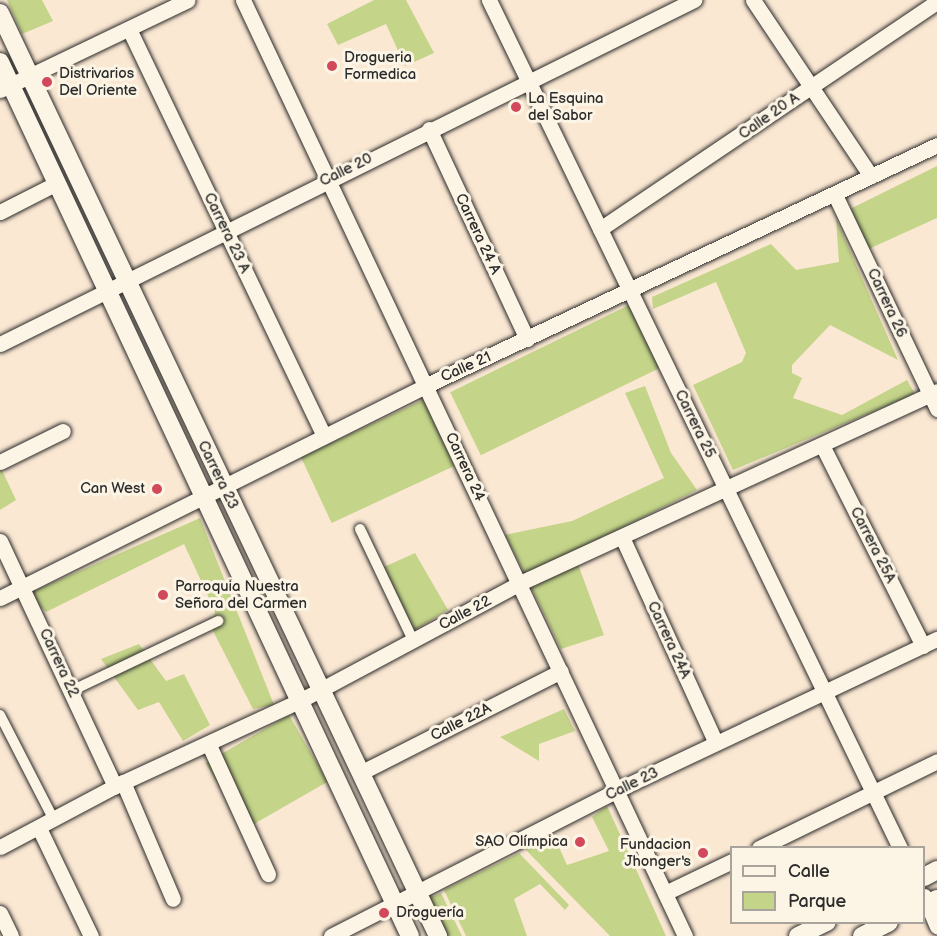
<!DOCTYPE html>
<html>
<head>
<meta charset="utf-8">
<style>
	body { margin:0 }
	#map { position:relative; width:937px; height:936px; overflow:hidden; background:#fbe8d3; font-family:"Balsamiq Sans",sans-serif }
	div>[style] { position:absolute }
	.green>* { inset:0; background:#c4d489; transform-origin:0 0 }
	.roads { filter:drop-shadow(0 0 2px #2b2b2b) drop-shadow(0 0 2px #2b2b2b) }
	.pedestrian>* { height:10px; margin:-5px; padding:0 5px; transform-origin:5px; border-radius:5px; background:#fcf5e5 }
	.minor>* { height:15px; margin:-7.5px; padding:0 7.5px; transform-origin:7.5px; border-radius:7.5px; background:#fcf5e5 }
	.tertiary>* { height:18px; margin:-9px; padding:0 9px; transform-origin:9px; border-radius:9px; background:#fcf5e5 }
	.dots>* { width:16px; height:16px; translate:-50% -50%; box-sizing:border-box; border:3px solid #fcf5e5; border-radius:50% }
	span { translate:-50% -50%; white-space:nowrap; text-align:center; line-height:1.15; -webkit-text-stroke:6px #fcf5e5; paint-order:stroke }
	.poi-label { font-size:15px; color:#2b2b2b }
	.left { translate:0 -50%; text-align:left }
	.right { translate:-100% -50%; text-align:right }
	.street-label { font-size:15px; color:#2b2b2b }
	.legend { position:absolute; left:730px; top:846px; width:195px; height:78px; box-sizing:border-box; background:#fcf5e5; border:2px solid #a8a49b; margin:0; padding:8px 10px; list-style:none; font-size:18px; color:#2b2b2b }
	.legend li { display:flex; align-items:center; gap:12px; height:30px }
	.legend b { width:30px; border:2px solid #a8a49b }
</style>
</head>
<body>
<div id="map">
	<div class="green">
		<div style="clip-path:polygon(7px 0,42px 0,53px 21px,22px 34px)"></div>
		<div style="clip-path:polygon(374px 0,406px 0,434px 53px,405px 66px,386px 24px,338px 45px,327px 24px)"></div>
		<div style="clip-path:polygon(937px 166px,937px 218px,862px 252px,844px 212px)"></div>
		<div style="clip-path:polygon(836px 219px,898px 360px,830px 325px,792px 365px,792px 373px,802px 378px,793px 398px,842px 415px,907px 380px,915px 394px,733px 470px,693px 385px,742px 362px,746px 353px,716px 282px,653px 309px,652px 297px,771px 244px,796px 270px,839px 262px)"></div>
		<div style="left:629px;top:305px;width:70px;height:199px;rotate:64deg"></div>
		<div style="clip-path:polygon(645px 386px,671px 453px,697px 490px,526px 576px,505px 535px,572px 521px,664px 478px,625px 393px)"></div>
		<div style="left:425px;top:399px;width:73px;height:137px;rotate:65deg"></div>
		<div style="clip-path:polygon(0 466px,16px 500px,0 510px)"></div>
		<div style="clip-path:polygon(200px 518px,274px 705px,253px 709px,213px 631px,215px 611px,184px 544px,46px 612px,27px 594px)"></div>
		<div style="clip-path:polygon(415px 553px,448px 610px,411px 632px,384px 567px)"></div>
		<div style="clip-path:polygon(578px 564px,604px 635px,561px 649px,531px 587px)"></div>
		<div style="clip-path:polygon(139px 644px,166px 681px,184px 674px,210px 725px,183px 741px,159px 702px,138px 710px,101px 659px)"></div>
		<div style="clip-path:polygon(564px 709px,575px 731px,539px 744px,539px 761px,500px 737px)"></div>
		<div style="left:289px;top:715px;width:77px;height:96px;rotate:60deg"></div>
		<div style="clip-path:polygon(607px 806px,640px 878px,666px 936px,610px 936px,524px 848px,553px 834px,567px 865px,609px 851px,592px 817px)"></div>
		<div style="clip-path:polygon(519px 853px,569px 905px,565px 910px,540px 884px,514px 899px,527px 936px,466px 936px,444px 890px)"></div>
		<div style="clip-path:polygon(441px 893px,462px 936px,444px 936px,427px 899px)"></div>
	</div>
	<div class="roads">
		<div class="pedestrian">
			<div style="left:360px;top:529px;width:123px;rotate:64.5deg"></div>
			<div style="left:73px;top:690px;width:161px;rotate:-25.4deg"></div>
			<div style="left:0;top:715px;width:118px;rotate:62.8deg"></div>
		</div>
		<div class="minor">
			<div style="left:243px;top:0;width:1035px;rotate:64.72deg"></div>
			<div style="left:489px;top:0;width:942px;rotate:64.14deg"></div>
			<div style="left:753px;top:0;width:212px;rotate:56.2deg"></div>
			<div style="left:130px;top:31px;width:449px;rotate:64.4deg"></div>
			<div style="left:0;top:90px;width:208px;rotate:-25.6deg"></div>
			<div style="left:429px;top:129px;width:232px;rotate:65deg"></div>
			<div style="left:836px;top:197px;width:235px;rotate:64.5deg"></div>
			<div style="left:0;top:212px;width:62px;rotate:-27deg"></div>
			<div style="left:600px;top:229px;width:406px;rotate:-34deg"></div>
			<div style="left:0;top:344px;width:775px;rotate:-26.37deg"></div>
			<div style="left:822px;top:445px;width:225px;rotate:63.3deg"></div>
			<div style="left:0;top:462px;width:70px;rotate:-26.2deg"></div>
			<div style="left:622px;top:537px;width:226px;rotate:65.5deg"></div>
			<div style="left:0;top:541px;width:271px;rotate:64.9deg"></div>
			<div style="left:0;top:598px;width:477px;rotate:-26.5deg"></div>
			<div style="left:427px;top:385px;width:564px;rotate:-25.2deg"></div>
			<div style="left:209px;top:745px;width:142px;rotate:65.4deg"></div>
			<div style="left:360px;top:773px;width:225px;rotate:-26.9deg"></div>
			<div style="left:123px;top:782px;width:127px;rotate:66.9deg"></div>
			<div style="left:39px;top:828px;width:120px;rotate:64.3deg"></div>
			<div style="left:0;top:847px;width:130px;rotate:-27.9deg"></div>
			<div style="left:115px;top:786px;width:205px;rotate:-24.8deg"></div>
			<div style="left:301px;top:700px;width:248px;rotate:-28.1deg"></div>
			<div style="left:520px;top:583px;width:459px;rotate:-24.7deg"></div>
			<div style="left:759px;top:848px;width:198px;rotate:-26deg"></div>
			<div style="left:665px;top:893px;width:74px;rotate:-25.5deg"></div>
			<div style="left:924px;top:896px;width:33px;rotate:67deg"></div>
			<div style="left:0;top:913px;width:25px;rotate:64deg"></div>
			<div style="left:331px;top:936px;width:321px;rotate:-27deg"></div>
			<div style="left:617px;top:790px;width:354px;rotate:-25.3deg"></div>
		</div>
		<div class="tertiary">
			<div style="left:0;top:13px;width:1022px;rotate:64.61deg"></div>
			<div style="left:0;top:62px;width:965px;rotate:64.87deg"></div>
			<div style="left:924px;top:877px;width:15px;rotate:-28deg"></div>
			<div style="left:924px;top:905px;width:14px;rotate:-25deg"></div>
			<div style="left:798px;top:936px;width:32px;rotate:-26deg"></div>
			<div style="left:862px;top:936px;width:30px;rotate:-27deg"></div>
		</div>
	</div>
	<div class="dots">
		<div style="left:332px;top:66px;background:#d1495b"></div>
		<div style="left:47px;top:82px;background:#d1495b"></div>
		<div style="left:516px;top:107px;background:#d1495b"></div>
		<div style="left:157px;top:489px;background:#d1495b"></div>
		<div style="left:163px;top:595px;background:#d1495b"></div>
		<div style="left:580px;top:842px;background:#d1495b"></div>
		<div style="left:703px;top:853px;background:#d1495b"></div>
		<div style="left:384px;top:913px;background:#d1495b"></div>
	</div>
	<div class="poi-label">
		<span class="left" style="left:344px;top:66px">Drogueria<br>Formedica</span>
		<span class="left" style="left:59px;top:82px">Distrivarios<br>Del Oriente</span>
		<span class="left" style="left:528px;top:107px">La Esquina<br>del Sabor</span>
		<span class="right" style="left:145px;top:489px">Can West</span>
		<span class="left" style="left:175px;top:595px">Parroquia Nuestra<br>Señora del Carmen</span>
		<span class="right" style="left:568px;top:842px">SAO Olímpica</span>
		<span class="right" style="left:691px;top:853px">Fundacion<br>Jhonger's</span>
		<span class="left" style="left:396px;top:913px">Droguería</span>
	</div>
	<div class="street-label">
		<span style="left:769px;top:116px;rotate:-35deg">Calle 20 A</span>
		<span style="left:346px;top:170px;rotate:-26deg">Calle 20</span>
		<span style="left:227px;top:233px;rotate:64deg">Carrera 23 A</span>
		<span style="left:478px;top:234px;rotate:65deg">Carrera 24 A</span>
		<span style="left:887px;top:303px;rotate:65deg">Carrera 26</span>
		<span style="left:466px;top:367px;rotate:-24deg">Calle 21</span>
		<span style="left:695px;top:424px;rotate:64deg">Carrera 25</span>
		<span style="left:465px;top:467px;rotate:65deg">Carrera 24</span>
		<span style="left:218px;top:475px;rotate:64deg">Carrera 23</span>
		<span style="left:873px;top:545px;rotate:63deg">Carrera 25A</span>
		<span style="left:465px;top:613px;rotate:-28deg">Calle 22</span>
		<span style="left:669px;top:640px;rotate:65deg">Carrera 24A</span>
		<span style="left:59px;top:663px;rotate:65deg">Carrera 22</span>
		<span style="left:461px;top:722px;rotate:-27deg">Calle 22A</span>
		<span style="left:632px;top:784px;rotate:-26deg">Calle 23</span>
	</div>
	<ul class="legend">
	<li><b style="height:8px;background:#fcf5e5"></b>Calle</li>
	<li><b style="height:16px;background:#c4d489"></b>Parque</li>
	</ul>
</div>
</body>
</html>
